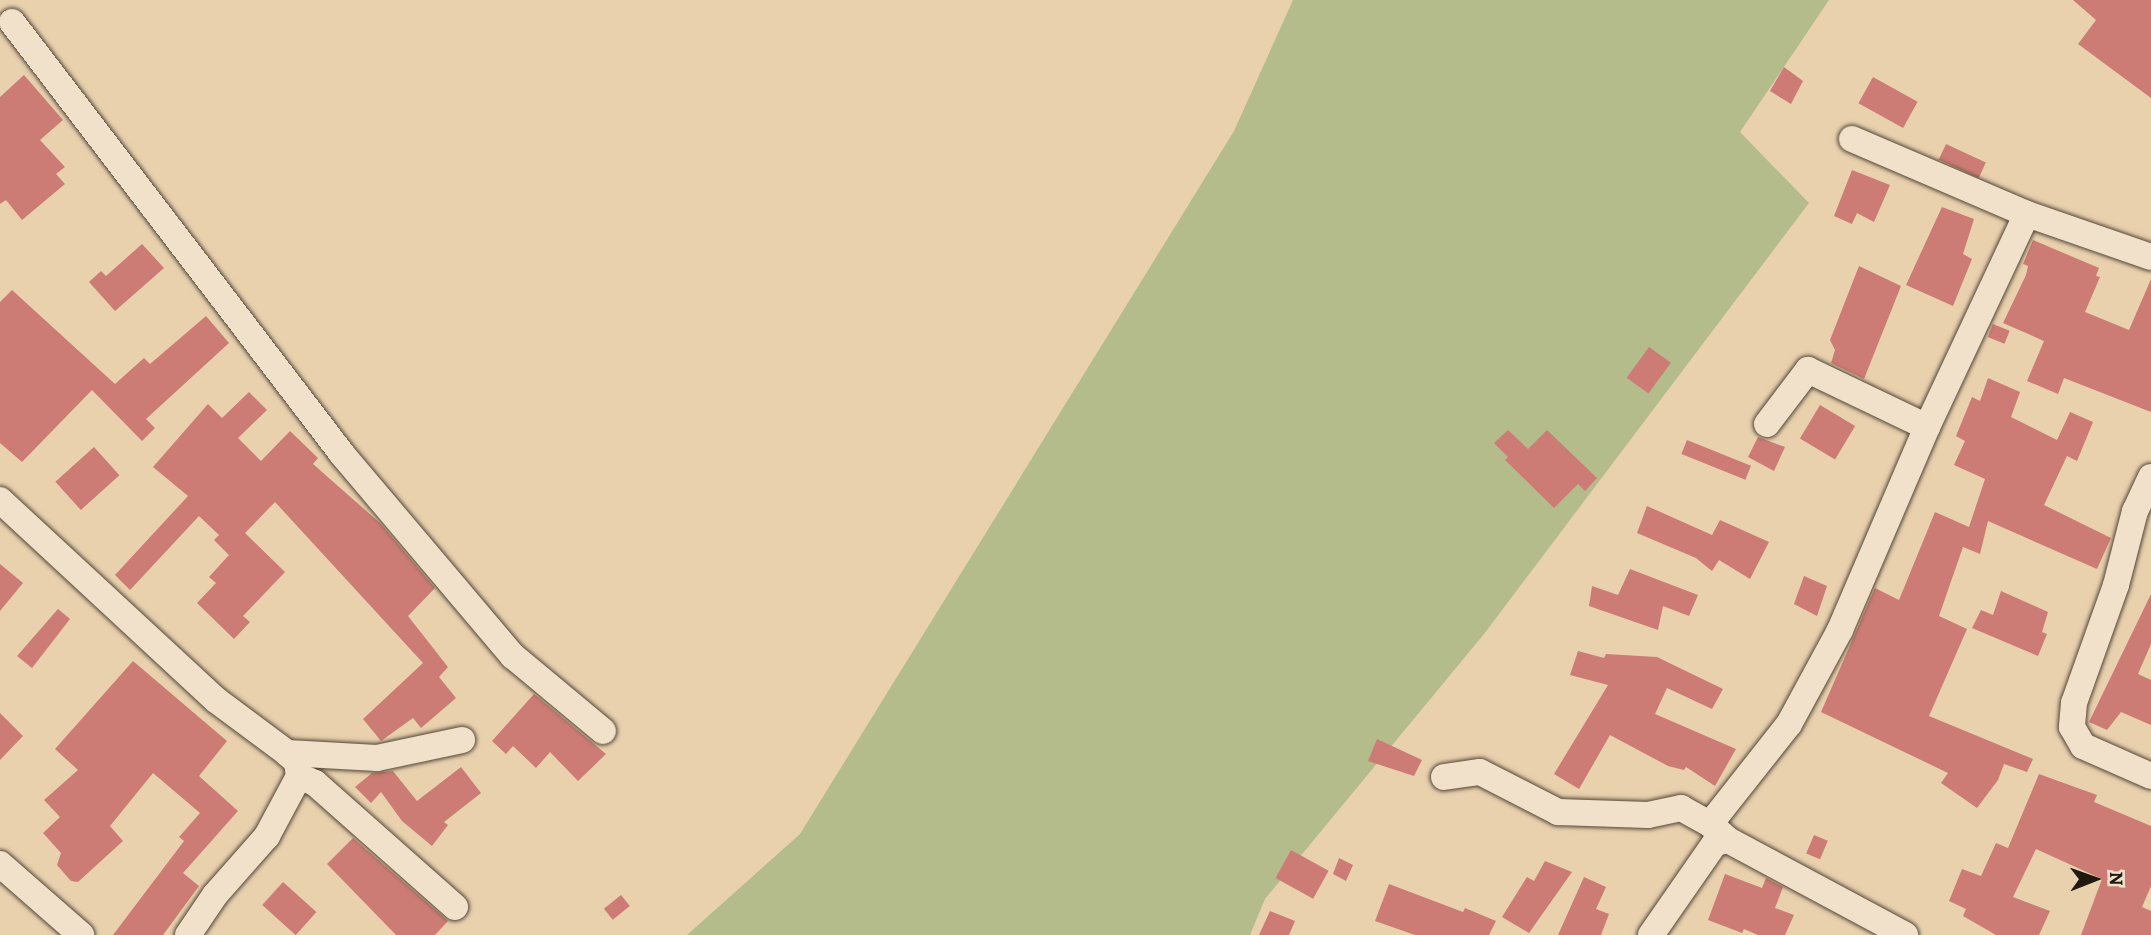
<!DOCTYPE html>
<html>
<head>
<meta charset="utf-8">
<style>
	body { margin:0 }
	#map { position:relative; width:2151px; height:935px; overflow:hidden; background:#e9d1ae; font-family:Alegreya,serif }
	div>[style] { position:absolute }
	.green>* { inset:0; background:#b4bc8c }
	.building>* { inset:0; background:#cc7c75; transform-origin:0 0 }
	.roads { filter:drop-shadow(0 0 2px #534637) drop-shadow(0 0 2px #534637) }
	.minor>* { height:26px; margin:-13px; padding:0 13px; transform-origin:13px; border-radius:13px; background:#f1e1ca }
	span { translate:-50% -50%; white-space:nowrap; text-align:center; line-height:1.15; -webkit-text-stroke:5px #f1e1ca; paint-order:stroke }
	.north { position:absolute; left:2060px; top:844px; width:70px; height:70px; -webkit-text-stroke:5px #f1e1ca; paint-order:stroke; rotate:89deg; font-size:19px; font-weight:700; line-height:28px; text-align:center; color:#21180f }
	.north::after { content:''; display:block; margin:auto; width:24px; height:32px; background:#21180f; clip-path:polygon(50% 0,100% 100%,50% 72%,0 100%) }
</style>
</head>
<body>
<div id="map">
	<div class="green">
		<div style="clip-path:polygon(1293px 0,1829px 0,1740px 132px,1809px 203px,1484px 634px,1265px 899px,1250px 935px,687px 935px,800px 834px,1234px 131px)"></div>
	</div>
	<div class="building">
		<div style="clip-path:polygon(2073px 0,2151px 0,2151px 98px,2078px 44px,2096px 20px)"></div>
		<div style="clip-path:polygon(1784px 67px,1803px 81px,1791px 104px,1770px 91px)"></div>
		<div style="clip-path:polygon(24px 75px,63px 120px,40px 140px,65px 167px,56px 174px,65px 184px,22px 220px,6px 200px,0 204px,0 97px)"></div>
		<div style="left:1873px;top:77px;width:51px;height:30px;rotate:29deg"></div>
		<div style="left:1946px;top:144px;width:44px;height:17px;rotate:25deg"></div>
		<div style="clip-path:polygon(1852px 170px,1890px 185px,1874px 222px,1857px 213px,1852px 224px,1834px 216px)"></div>
		<div style="clip-path:polygon(1942px 207px,1974px 219px,1963px 254px,1972px 259px,1953px 306px,1906px 285px)"></div>
		<div style="clip-path:polygon(2033px 240px,2099px 268px,2096px 276px,2100px 277px,2085px 312px,2129px 330px,2151px 279px,2151px 412px,2064px 378px,2058px 394px,2027px 381px,2044px 341px,2003px 323px,2026px 275px,2028px 266px,2023px 264px)"></div>
		<div style="clip-path:polygon(142px 244px,164px 268px,115px 311px,89px 282px,101px 271px,106px 276px)"></div>
		<div style="clip-path:polygon(1859px 266px,1901px 286px,1864px 379px,1831px 363px,1835px 350px,1830px 340px)"></div>
		<div style="clip-path:polygon(12px 290px,115px 384px,144px 358px,150px 364px,206px 316px,229px 343px,146px 419px,155px 428px,142px 441px,92px 390px,22px 462px,0 443px,0 302px)"></div>
		<div style="left:1993px;top:324px;width:18px;height:14px;rotate:22deg"></div>
		<div style="left:1649px;top:347px;width:27px;height:38px;rotate:36deg"></div>
		<div style="clip-path:polygon(1988px 378px,2020px 392px,2011px 417px,2057px 440px,2070px 412px,2093px 422px,2077px 461px,2067px 456px,2044px 505px,2111px 538px,2097px 569px,1988px 521px,1980px 554px,1963px 547px,1939px 616px,1967px 629px,1929px 716px,2033px 759px,2027px 772px,2004px 764px,1998px 780px,1977px 808px,1941px 783px,1948px 773px,1821px 712px,1875px 588px,1899px 600px,1935px 512px,1969px 527px,1985px 479px,1954px 465px,1965px 441px,1956px 436px,1972px 397px,1980px 401px)"></div>
		<div style="clip-path:polygon(249px 392px,267px 410px,238px 438px,261px 461px,290px 431px,318px 458px,313px 464px,380px 523px,435px 588px,408px 616px,448px 667px,439px 677px,456px 698px,421px 728px,413px 718px,381px 741px,363px 719px,423px 663px,275px 502px,245px 533px,285px 572px,243px 616px,250px 622px,234px 639px,197px 603px,216px 583px,209px 577px,229px 555px,214px 540px,219px 535px,199px 516px,130px 590px,115px 575px,188px 496px,153px 467px,208px 404px,222px 418px)"></div>
		<div style="left:1820px;top:405px;width:41px;height:39px;rotate:31deg"></div>
		<div style="clip-path:polygon(1508px 430px,1528px 449px,1547px 430px,1597px 478px,1585px 491px,1578px 484px,1554px 508px,1505px 460px,1508px 457px,1494px 443px)"></div>
		<div style="clip-path:polygon(1758px 437px,1785px 447px,1774px 471px,1748px 457px)"></div>
		<div style="left:1687px;top:440px;width:69px;height:15px;rotate:22deg"></div>
		<div style="left:94px;top:447px;width:38px;height:52px;rotate:48deg"></div>
		<div style="clip-path:polygon(1647px 506px,1712px 535px,1720px 520px,1769px 542px,1750px 579px,1719px 560px,1712px 571px,1696px 558px,1637px 533px)"></div>
		<div style="clip-path:polygon(0 564px,23px 583px,0 611px)"></div>
		<div style="clip-path:polygon(1630px 569px,1698px 595px,1689px 616px,1663px 606px,1658px 630px,1589px 606px,1592px 586px,1618px 595px)"></div>
		<div style="clip-path:polygon(1804px 576px,1827px 586px,1817px 616px,1794px 604px)"></div>
		<div style="clip-path:polygon(2001px 591px,2048px 612px,2042px 632px,2047px 634px,2038px 656px,1972px 628px,1981px 610px,1993px 615px)"></div>
		<div style="clip-path:polygon(2151px 594px,2151px 644px,2138px 674px,2151px 680px,2151px 725px,2121px 712px,2107px 730px,2089px 722px)"></div>
		<div style="clip-path:polygon(58px 609px,70px 619px,32px 668px,17px 656px)"></div>
		<div style="clip-path:polygon(1578px 651px,1604px 658px,1606px 654px,1657px 657px,1723px 689px,1712px 709px,1667px 688px,1655px 714px,1736px 749px,1715px 786px,1686px 767px,1684px 770px,1668px 766px,1610px 735px,1579px 789px,1554px 774px,1608px 685px,1570px 675px)"></div>
		<div style="clip-path:polygon(133px 661px,227px 741px,199px 776px,238px 811px,183px 873px,199px 886px,163px 935px,113px 935px,184px 841px,179px 837px,200px 813px,153px 773px,110px 826px,123px 841px,78px 882px,71px 881px,57px 865px,61px 853px,43px 833px,60px 817px,44px 800px,78px 770px,55px 749px)"></div>
		<div style="clip-path:polygon(534px 694px,606px 754px,578px 781px,550px 752px,536px 768px,513px 746px,506px 754px,492px 741px)"></div>
		<div style="clip-path:polygon(0 713px,23px 736px,0 760px)"></div>
		<div style="clip-path:polygon(1377px 739px,1422px 760px,1414px 776px,1368px 761px)"></div>
		<div style="clip-path:polygon(461px 767px,481px 793px,444px 822px,448px 825px,432px 846px,402px 821px,381px 792px,371px 803px,355px 787px,372px 773px,393px 771px,417px 801px)"></div>
		<div style="clip-path:polygon(2039px 774px,2097px 795px,2094px 802px,2151px 826px,2151px 886px,2142px 907px,2151px 911px,2151px 935px,2081px 935px,2102px 879px,2036px 849px,2013px 897px,2050px 911px,2039px 935px,1996px 935px,1963px 916px,1966px 909px,1949px 901px,1962px 869px,1981px 876px,1996px 843px,2008px 848px)"></div>
		<div style="left:1814px;top:835px;width:15px;height:20px;rotate:23deg"></div>
		<div style="clip-path:polygon(353px 838px,448px 921px,435px 935px,396px 935px,327px 864px)"></div>
		<div style="left:1291px;top:850px;width:43px;height:32px;rotate:29deg"></div>
		<div style="clip-path:polygon(1339px 858px,1353px 865px,1346px 881px,1333px 874px)"></div>
		<div style="clip-path:polygon(1545px 861px,1572px 872px,1529px 933px,1502px 917px,1527px 877px,1534px 881px)"></div>
		<div style="clip-path:polygon(1725px 874px,1762px 888px,1766px 878px,1783px 887px,1775px 908px,1794px 915px,1785px 935px,1758px 935px,1744px 929px,1742px 933px,1708px 920px)"></div>
		<div style="clip-path:polygon(1584px 877px,1606px 887px,1596px 909px,1609px 914px,1601px 935px,1558px 935px)"></div>
		<div style="left:283px;top:882px;width:45px;height:31px;rotate:42deg"></div>
		<div style="clip-path:polygon(1389px 884px,1463px 912px,1465px 908px,1496px 921px,1489px 935px,1415px 935px,1375px 921px)"></div>
		<div style="left:621px;top:895px;width:14px;height:22px;rotate:51deg"></div>
		<div style="clip-path:polygon(1270px 911px,1295px 921px,1289px 935px,1259px 935px)"></div>
	</div>
	<div class="roads">
		<div class="minor">
			<div style="left:12px;top:22px;width:544px;rotate:52.62deg"></div>
			<div style="left:342px;top:454px;width:265px;rotate:49.8deg"></div>
			<div style="left:513px;top:656px;width:117px;rotate:39.8deg"></div>
			<div style="left:1852px;top:139px;width:190px;rotate:23.2deg"></div>
			<div style="left:2027px;top:214px;width:131px;rotate:19.1deg"></div>
			<div style="left:1767px;top:424px;width:68px;rotate:-52.8deg"></div>
			<div style="left:1808px;top:370px;width:132px;rotate:25.6deg"></div>
			<div style="left:2151px;top:477px;width:38px;rotate:115deg"></div>
			<div style="left:2135px;top:511px;width:76px;rotate:104.4deg"></div>
			<div style="left:2116px;top:585px;width:125px;rotate:109.6deg"></div>
			<div style="left:2074px;top:703px;width:24px;rotate:95deg"></div>
			<div style="left:2072px;top:727px;width:22px;rotate:60deg"></div>
			<div style="left:2083px;top:746px;width:74px;rotate:23.8deg"></div>
			<div style="left:0;top:500px;width:294px;rotate:42.8deg"></div>
			<div style="left:216px;top:700px;width:89px;rotate:36.7deg"></div>
			<div style="left:287px;top:753px;width:13px;rotate:42deg"></div>
			<div style="left:297px;top:762px;width:14px;rotate:82deg"></div>
			<div style="left:299px;top:776px;width:17px;rotate:24deg"></div>
			<div style="left:315px;top:783px;width:187px;rotate:41.5deg"></div>
			<div style="left:287px;top:753px;width:90px;rotate:3.2deg"></div>
			<div style="left:377px;top:758px;width:87px;rotate:-12deg"></div>
			<div style="left:1444px;top:777px;width:36px;rotate:-8deg"></div>
			<div style="left:1480px;top:772px;width:88px;rotate:27.1deg"></div>
			<div style="left:1558px;top:812px;width:90px;rotate:1.9deg"></div>
			<div style="left:1648px;top:815px;width:34px;rotate:-12deg"></div>
			<div style="left:1681px;top:808px;width:33px;rotate:29deg"></div>
			<div style="left:1728px;top:840px;width:201px;rotate:28.2deg"></div>
			<div style="left:0;top:864px;width:108px;rotate:41.2deg"></div>
			<div style="left:188px;top:935px;width:48px;rotate:-56deg"></div>
			<div style="left:215px;top:895px;width:79px;rotate:-48.6deg"></div>
			<div style="left:267px;top:836px;width:68px;rotate:-61.9deg"></div>
			<div style="left:1651px;top:935px;width:112px;rotate:-55.2deg"></div>
			<div style="left:1715px;top:843px;width:13px;rotate:-13deg"></div>
			<div style="left:1728px;top:840px;width:24px;rotate:-138deg"></div>
			<div style="left:1710px;top:824px;width:127px;rotate:-51.7deg"></div>
			<div style="left:1789px;top:724px;width:107px;rotate:-61.5deg"></div>
			<div style="left:1840px;top:630px;width:221px;rotate:-66.8deg"></div>
			<div style="left:1927px;top:427px;width:235px;rotate:-64.9deg"></div>
		</div>
	</div>
	<div class="north">N</div>
</div>
</body>
</html>
